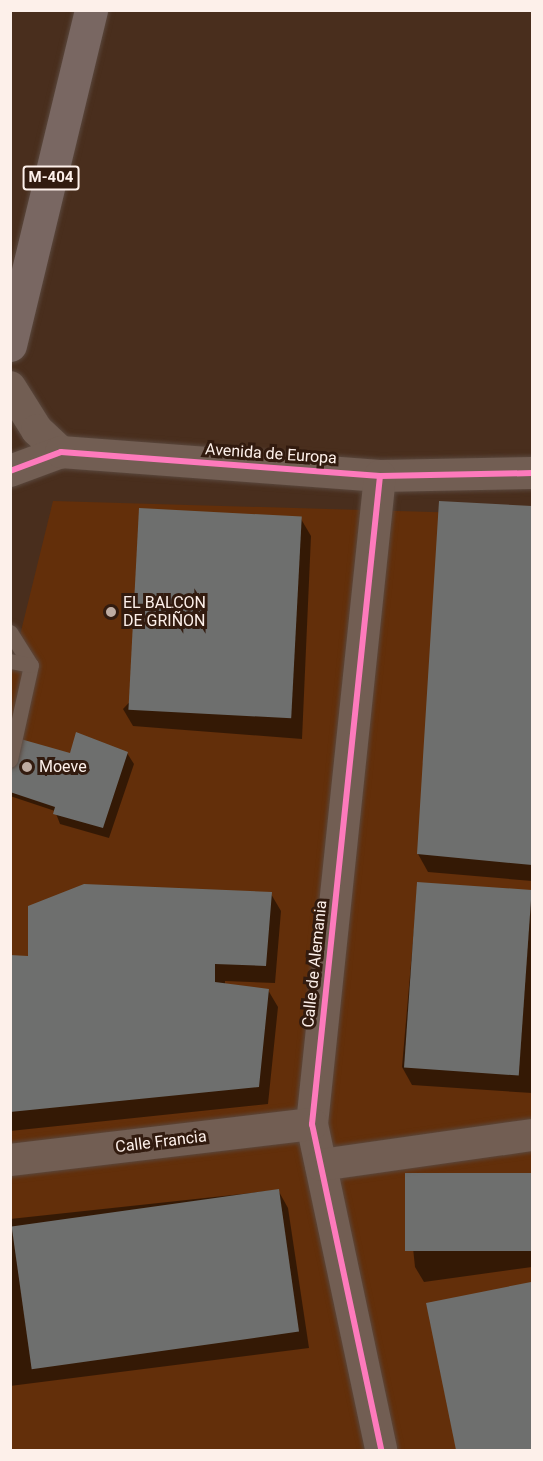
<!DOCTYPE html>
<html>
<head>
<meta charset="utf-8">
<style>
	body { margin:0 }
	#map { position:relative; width:543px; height:1461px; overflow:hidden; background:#492e1d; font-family:Roboto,sans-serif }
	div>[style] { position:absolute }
	.built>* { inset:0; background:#632f0a }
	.shadow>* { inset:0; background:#0007 }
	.building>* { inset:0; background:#6e6f6e; transform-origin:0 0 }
	.roads { filter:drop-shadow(0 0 2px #5a483e) drop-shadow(0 0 2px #5a483e) }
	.lane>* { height:15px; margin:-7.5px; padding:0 7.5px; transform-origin:7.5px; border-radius:7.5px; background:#725e53 }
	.street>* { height:32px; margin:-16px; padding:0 16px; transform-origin:16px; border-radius:16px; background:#725e53 }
	.primary>* { height:33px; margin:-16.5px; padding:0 16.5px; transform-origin:16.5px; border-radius:16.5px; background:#796762 }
	.cycleway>* { height:6px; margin:-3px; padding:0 3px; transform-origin:3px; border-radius:3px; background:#fd7abc }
	.dots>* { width:16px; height:16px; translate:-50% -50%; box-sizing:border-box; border:3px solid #321b0f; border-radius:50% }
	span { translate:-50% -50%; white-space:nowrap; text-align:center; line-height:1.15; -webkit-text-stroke:6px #321b0f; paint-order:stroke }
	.shield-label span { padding:2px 4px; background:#321b0f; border:2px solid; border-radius:4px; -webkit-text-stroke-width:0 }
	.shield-label { font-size:15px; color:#fdf0ea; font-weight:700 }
	.street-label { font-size:16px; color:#fdf0ea }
	.poi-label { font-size:16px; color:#fdf0ea }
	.left { translate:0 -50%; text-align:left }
	.frame { position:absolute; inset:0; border:12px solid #fdf0ea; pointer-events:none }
</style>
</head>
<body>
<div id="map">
	<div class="built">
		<div style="clip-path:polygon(53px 501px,532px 515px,532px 1450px,11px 1450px,10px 676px)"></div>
	</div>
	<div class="shadow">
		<div style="clip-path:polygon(440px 502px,532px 508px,532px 881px,428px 872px,418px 854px)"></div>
		<div style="clip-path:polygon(301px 519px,311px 536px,302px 739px,133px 726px,123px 709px)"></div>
		<div style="clip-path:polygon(10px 737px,71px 755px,127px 753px,134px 764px,109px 838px,60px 824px,55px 811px,10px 796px)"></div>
		<div style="clip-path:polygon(418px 883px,532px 892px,532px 1093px,412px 1085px,402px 1067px)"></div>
		<div style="clip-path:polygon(271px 894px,281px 911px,275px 983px,225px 981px,225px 984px,268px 990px,278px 1007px,268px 1104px,10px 1131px,10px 957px,30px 958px)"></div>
		<div style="clip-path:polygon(532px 1174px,532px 1267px,424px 1282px,415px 1267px,407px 1191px)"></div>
		<div style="clip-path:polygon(278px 1190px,288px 1208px,309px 1348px,10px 1386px,10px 1219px)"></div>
		<div style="clip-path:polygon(531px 1283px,532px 1450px,457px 1450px,428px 1304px)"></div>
	</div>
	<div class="building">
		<div style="clip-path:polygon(439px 501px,532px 506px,532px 865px,417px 854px)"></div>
		<div style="left:139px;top:508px;width:163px;height:202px;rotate:3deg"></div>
		<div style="clip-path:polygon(76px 732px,128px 752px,103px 828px,53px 814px,55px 807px,10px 792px,10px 736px,70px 753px)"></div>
		<div style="left:417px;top:882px;width:115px;height:186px;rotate:4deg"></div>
		<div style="clip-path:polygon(84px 884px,272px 892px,266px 966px,215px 964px,215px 982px,269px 989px,259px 1087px,10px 1112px,10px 955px,28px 956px,28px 906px)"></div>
		<div style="left:532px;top:1173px;width:78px;height:127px;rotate:90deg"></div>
		<div style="left:279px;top:1189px;width:144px;height:270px;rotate:82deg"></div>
		<div style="clip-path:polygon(531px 1282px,532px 1450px,456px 1450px,426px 1303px)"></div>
	</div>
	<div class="roads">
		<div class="lane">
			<div style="left:10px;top:632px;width:39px;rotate:58deg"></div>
			<div style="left:31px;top:665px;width:97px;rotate:102.5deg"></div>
			<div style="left:10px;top:661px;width:21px;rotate:11deg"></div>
		</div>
		<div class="street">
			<div style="left:10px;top:387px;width:51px;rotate:57.9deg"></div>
			<div style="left:37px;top:430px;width:33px;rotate:43deg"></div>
			<div style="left:10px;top:471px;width:54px;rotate:-20.4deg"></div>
			<div style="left:61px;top:452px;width:320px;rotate:4.3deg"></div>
			<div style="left:380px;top:476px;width:152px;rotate:-1.1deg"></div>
			<div style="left:380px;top:476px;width:652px;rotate:95.99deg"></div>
			<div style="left:312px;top:1124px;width:333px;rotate:78deg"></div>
			<div style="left:10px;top:1160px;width:304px;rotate:-6.8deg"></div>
			<div style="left:321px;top:1165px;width:213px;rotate:-8.1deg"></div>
		</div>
		<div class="primary">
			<div style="left:10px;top:345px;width:345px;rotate:-76.4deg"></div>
		</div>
	</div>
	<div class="cycleway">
		<div style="left:10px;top:471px;width:54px;rotate:-20.4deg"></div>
		<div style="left:61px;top:452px;width:320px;rotate:4.3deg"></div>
		<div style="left:380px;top:476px;width:152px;rotate:-1.1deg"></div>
		<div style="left:380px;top:476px;width:652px;rotate:95.99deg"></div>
		<div style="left:312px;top:1124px;width:333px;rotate:78deg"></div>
	</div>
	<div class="dots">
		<div style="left:111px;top:612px;background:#beaca2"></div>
		<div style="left:27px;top:767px;background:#beaca2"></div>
	</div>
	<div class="shield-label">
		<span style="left:51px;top:178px">M-404</span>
	</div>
	<div class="street-label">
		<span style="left:271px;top:454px;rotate:4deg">Avenida de Europa</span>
		<span style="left:315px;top:964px;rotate:-84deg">Calle de Alemania</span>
		<span style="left:161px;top:1142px;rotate:-7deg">Calle Francia</span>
	</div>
	<div class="poi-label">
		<span class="left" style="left:123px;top:612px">EL BALCON<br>DE GRIÑON</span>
		<span class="left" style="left:39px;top:767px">Moeve</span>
	</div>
	<div class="frame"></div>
</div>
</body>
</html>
